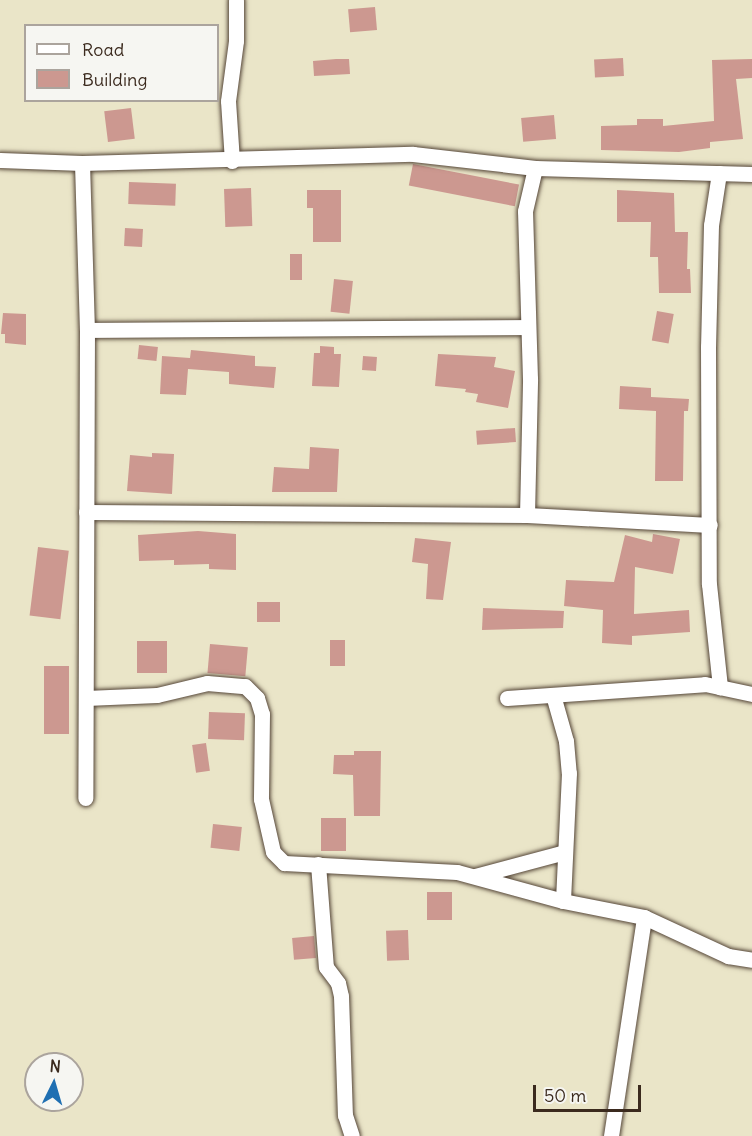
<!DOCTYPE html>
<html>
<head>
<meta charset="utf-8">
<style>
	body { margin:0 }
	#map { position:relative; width:752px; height:1136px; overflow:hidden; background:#eae5c8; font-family:Delius,sans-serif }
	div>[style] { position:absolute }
	.building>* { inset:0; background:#cc9890; transform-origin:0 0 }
	.roads { filter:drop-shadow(0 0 2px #554638) drop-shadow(0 0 2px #554638) }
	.minor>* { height:15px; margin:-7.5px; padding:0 7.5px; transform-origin:7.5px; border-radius:7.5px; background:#fff }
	span { translate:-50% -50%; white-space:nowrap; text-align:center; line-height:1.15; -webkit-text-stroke:5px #f6f6f2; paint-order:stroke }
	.legend { position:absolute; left:24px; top:24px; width:195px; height:78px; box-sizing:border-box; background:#f6f6f2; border:2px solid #aba49d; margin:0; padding:8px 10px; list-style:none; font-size:18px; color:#3b2a1e }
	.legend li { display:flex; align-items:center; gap:12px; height:30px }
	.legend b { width:30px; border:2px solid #aba49d }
	.north { position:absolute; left:24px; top:1052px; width:60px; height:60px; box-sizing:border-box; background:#f6f6f2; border:2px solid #aba49d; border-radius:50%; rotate:5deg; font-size:16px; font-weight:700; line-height:24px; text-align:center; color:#3b2a1e }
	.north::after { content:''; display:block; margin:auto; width:21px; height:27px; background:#1f6fb2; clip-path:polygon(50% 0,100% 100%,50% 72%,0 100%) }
	.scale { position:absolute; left:533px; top:1085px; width:108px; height:27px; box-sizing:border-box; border:3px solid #3b2a1e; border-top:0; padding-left:8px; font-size:18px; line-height:21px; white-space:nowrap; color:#3b2a1e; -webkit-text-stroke:4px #f6f6f2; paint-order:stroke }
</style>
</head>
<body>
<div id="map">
	<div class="building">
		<div style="left:375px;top:7px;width:23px;height:27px;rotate:85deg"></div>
		<div style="left:623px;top:58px;width:18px;height:29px;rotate:87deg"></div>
		<div style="clip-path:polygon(336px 59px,349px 59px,350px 74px,314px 76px,313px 61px)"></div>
		<div style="clip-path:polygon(752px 59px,752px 78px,736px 79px,743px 139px,710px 142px,710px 148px,679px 152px,601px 150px,601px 126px,637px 125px,637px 119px,663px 119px,663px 126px,714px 121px,712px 60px)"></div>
		<div style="left:131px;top:108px;width:31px;height:27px;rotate:83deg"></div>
		<div style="left:554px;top:115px;width:24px;height:33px;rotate:85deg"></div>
		<div style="left:413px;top:164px;width:108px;height:22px;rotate:11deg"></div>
		<div style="left:129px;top:182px;width:47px;height:22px;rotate:2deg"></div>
		<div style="left:251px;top:188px;width:38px;height:27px;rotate:88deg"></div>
		<div style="clip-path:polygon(307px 190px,341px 190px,341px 242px,313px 242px,313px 208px,307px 208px)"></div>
		<div style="clip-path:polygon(617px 190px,674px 193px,675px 232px,688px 232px,687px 269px,690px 269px,691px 293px,659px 293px,658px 257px,650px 257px,651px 222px,617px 222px)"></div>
		<div style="left:125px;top:228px;width:18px;height:18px;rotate:3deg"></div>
		<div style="left:290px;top:254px;width:12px;height:26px"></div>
		<div style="left:334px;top:279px;width:19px;height:33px;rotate:6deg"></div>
		<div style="left:657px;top:311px;width:17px;height:30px;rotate:10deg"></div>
		<div style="clip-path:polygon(3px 313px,26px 314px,26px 345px,5px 343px,5px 334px,1px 334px)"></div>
		<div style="left:139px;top:345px;width:19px;height:14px;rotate:6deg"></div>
		<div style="clip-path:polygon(320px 346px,334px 347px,334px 354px,341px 354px,339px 387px,312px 386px,314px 353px,320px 353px)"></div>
		<div style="clip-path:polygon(191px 350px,255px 356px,255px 366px,276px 367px,274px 388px,229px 384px,229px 372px,188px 369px,186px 395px,160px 394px,162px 356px,190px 358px)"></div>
		<div style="clip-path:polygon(438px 354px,496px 357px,494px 367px,515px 371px,508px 408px,476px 402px,478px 394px,465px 392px,466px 389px,435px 386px)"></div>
		<div style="left:363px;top:356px;width:14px;height:14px;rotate:4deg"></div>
		<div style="clip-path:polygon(620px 386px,651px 388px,651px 397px,689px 399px,688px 411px,684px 411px,683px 481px,655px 481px,656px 411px,619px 409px)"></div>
		<div style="left:515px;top:428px;width:14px;height:39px;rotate:86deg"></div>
		<div style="clip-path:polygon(310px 447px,339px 449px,337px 492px,272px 492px,274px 467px,309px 469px)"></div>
		<div style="clip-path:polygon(152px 453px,174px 454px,172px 494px,127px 491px,130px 455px,152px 457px)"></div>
		<div style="clip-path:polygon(198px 531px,236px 534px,236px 570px,209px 569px,209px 564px,174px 565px,174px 560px,139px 561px,138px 535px)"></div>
		<div style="clip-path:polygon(653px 534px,680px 539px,673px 574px,635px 567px,634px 614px,689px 610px,690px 632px,632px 636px,632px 645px,602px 643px,603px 610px,564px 606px,566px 580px,614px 582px,625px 535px,652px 542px)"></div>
		<div style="clip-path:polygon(415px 538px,451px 542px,443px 600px,426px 599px,428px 564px,412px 562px)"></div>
		<div style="left:38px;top:547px;width:31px;height:69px;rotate:7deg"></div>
		<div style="left:257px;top:602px;width:23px;height:20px"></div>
		<div style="clip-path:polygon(483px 608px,564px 611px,563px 628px,482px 630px)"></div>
		<div style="left:330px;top:640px;width:15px;height:26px"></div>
		<div style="left:137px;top:641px;width:30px;height:32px"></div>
		<div style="left:210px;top:644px;width:38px;height:29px;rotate:5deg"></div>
		<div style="left:44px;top:666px;width:25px;height:68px"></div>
		<div style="left:209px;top:712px;width:36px;height:27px;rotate:2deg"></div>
		<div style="left:206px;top:743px;width:28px;height:14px;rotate:82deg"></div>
		<div style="clip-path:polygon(354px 751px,381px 751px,380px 816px,354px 816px,353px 775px,333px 774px,334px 755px,354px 755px)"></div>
		<div style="left:321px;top:818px;width:25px;height:33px"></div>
		<div style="left:213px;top:824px;width:29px;height:24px;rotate:6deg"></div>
		<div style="left:427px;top:892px;width:25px;height:28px"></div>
		<div style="left:408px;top:930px;width:30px;height:22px;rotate:88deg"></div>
		<div style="left:314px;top:936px;width:22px;height:22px;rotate:85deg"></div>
	</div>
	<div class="roads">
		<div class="minor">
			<div style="left:0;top:160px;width:82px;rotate:2.1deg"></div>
			<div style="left:82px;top:163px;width:331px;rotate:-1.6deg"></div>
			<div style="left:413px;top:154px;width:123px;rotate:6.5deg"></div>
			<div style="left:535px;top:168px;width:217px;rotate:1.6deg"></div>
			<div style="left:232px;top:161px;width:60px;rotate:-93.8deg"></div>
			<div style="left:228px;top:101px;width:61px;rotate:-82.4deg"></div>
			<div style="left:236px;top:41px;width:41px;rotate:-90deg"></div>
			<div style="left:82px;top:163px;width:167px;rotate:88.3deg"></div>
			<div style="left:87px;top:330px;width:468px;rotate:90.2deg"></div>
			<div style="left:719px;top:173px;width:53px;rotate:98.7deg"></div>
			<div style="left:711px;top:225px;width:122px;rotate:91.4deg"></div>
			<div style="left:708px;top:347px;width:237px;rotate:89.8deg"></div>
			<div style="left:709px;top:584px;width:104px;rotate:83.9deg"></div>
			<div style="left:87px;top:330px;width:440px;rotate:-0.4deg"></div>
			<div style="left:86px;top:512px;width:441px;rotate:0.4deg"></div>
			<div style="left:527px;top:515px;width:183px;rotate:3.1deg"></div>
			<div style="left:527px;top:515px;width:136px;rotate:-88.7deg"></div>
			<div style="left:530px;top:379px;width:168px;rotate:-91.7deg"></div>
			<div style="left:525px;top:211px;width:44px;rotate:-76.9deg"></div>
			<div style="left:553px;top:695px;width:48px;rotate:74.2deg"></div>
			<div style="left:566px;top:741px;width:32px;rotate:85deg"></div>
			<div style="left:569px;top:773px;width:128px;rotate:92.7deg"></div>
			<div style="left:86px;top:698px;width:71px;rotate:-2.4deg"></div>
			<div style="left:157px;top:695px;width:51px;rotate:-13.5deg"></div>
			<div style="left:207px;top:683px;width:38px;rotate:5deg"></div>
			<div style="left:245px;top:686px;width:17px;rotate:45deg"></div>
			<div style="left:257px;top:698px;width:17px;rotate:73deg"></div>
			<div style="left:262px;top:714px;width:85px;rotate:90.7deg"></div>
			<div style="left:261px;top:799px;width:54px;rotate:77.2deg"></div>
			<div style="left:273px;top:852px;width:16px;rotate:45deg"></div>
			<div style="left:284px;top:863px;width:173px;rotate:3deg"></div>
			<div style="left:457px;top:872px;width:110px;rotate:15.3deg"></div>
			<div style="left:563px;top:901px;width:83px;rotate:11.2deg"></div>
			<div style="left:644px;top:917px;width:93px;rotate:24.9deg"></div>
			<div style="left:728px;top:956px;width:24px;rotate:9deg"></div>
			<div style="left:507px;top:698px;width:198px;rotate:-4deg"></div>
			<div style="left:705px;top:684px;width:48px;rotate:12deg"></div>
			<div style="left:318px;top:864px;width:103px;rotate:85.6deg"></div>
			<div style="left:326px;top:967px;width:20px;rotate:53deg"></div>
			<div style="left:338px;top:983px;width:13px;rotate:77deg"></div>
			<div style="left:341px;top:996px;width:119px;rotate:88.1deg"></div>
			<div style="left:345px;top:1115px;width:22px;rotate:72deg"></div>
			<div style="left:475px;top:876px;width:93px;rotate:-14.9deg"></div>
			<div style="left:611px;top:1136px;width:221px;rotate:-81.4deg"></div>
		</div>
	</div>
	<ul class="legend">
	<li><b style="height:8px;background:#fff"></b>Road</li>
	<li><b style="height:16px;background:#cc9890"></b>Building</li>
	</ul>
	<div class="north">N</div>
	<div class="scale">50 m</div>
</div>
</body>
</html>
